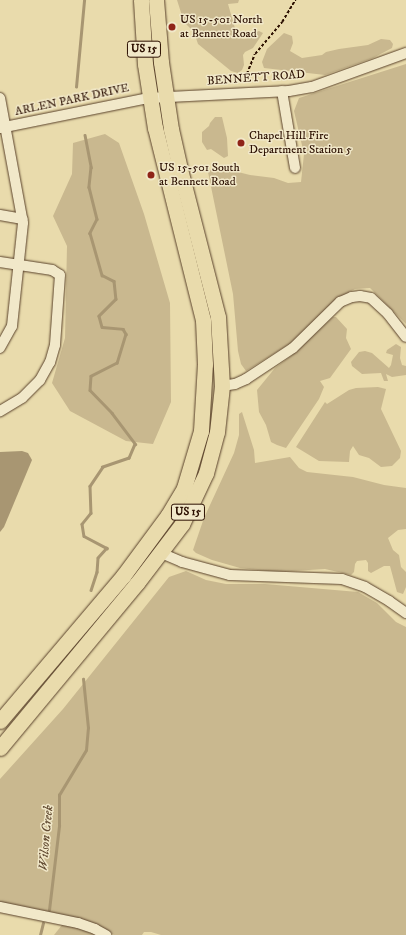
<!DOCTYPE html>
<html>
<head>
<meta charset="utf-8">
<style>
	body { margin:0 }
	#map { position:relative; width:406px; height:935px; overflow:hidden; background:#e9dbac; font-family:"IM FELL DW Pica",serif }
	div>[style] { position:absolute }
	.green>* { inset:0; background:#c9b88f }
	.water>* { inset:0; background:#a89672 }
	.stream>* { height:2.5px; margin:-1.25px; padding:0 1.25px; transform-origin:1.25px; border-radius:1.25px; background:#a89672 }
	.path>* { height:1.5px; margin-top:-0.75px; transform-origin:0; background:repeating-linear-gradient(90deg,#2b0f00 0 3px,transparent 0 5px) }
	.roads { filter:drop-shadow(0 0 1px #5a422b) drop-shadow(0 0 1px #5a422b) }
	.minor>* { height:10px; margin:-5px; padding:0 5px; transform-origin:5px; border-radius:5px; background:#f1e8c9 }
	.highway>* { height:15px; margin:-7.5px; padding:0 7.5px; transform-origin:7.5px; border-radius:7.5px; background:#e9dbac }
	.dots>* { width:11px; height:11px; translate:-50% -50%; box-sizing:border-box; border:2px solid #f1e8c9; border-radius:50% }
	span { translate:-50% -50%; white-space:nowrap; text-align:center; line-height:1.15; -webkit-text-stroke:3px #f1e8c9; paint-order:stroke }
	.shield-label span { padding:1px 3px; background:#f1e8c9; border:1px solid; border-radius:3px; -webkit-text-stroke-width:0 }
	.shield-label { font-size:11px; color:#2b0f00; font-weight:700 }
	.poi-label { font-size:12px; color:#2b0f00 }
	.left { translate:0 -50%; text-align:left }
	.street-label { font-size:12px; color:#2b0f00 }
	.water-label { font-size:13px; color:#634c33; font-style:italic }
</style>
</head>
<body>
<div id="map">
	<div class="green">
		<div style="clip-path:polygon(177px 0,239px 0,238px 3px,228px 4px,236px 32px,241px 38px,245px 39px,256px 32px,259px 31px,263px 33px,253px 48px,245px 52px,243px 55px,244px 65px,242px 70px,238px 73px,231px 71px,198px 44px,194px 32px,184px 22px)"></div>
		<div style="clip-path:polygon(284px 33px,292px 36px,293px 43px,290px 51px,302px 58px,322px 55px,326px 52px,339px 49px,368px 45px,381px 39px,390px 40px,393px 44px,392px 48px,373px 58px,325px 75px,264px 68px,262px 62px,267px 49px)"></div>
		<div style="clip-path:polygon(406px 64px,406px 324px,370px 288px,355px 289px,349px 292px,294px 341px,246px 371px,241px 364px,238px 351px,233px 294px,208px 172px,214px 167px,218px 167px,250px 175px,274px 178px,288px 183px,301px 182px,304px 154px,294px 111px,299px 98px)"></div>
		<div style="clip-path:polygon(215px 117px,222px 117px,227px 138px,228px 156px,224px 158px,211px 149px,207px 150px,202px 142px,202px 132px,209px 126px,210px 123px)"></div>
		<div style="clip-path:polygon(105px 134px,119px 143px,144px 214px,170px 303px,171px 402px,153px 444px,126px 441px,70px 411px,52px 383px,65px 338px,67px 246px,53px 216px,72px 174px,73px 143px)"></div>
		<div style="clip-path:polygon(333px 317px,336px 317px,347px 329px,346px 338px,351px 349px,330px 378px,320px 381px,324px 387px,319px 399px,286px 448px,277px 445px,271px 442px,266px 425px,259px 412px,257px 390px,275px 368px,291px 356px)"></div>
		<div style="clip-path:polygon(396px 344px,401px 347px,400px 358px,402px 365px,406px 366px,406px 375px,392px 377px,386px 374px,388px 381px,384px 381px,381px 373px,362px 374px,352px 366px,351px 362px,359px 352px,365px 351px,372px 353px,389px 368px,391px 365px,393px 355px,386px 353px,387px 350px)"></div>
		<div style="clip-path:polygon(378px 387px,386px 389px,381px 409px,401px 451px,400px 458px,392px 466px,381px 467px,369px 458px,359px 455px,353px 446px,350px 451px,349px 462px,319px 461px,296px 447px,325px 402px,327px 404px,349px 390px,356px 388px)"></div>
		<div style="clip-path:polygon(242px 412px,254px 450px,255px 463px,290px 457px,299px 468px,307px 472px,353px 477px,384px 485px,406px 488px,406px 529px,398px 530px,388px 538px,393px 550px,399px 555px,401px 567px,406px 572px,406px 587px,403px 594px,397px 592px,390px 566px,384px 566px,371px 573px,368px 571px,368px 563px,366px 560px,357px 561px,355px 564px,354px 572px,351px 575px,325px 569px,276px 572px,240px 568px,212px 560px,196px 553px,193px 550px,204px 518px,234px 453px,239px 435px,239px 414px)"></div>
		<div style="clip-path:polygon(186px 571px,206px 580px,226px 584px,265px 584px,358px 592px,377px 603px,396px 622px,406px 627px,406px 935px,161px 935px,151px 932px,144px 932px,142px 935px,114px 935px,105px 929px,79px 919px,0 904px,0 779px,63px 709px,169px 577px)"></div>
		<div style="clip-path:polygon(62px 925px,72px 926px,96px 935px,54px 935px)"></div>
	</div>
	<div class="water">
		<div style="clip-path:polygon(22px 451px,28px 453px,32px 460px,4px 527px,0 532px,0 452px)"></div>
	</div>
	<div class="stream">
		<div style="left:76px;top:87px;width:87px;rotate:-84.7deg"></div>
		<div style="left:85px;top:135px;width:33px;rotate:79deg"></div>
		<div style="left:91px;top:167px;width:20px;rotate:96deg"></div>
		<div style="left:89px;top:187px;width:33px;rotate:76deg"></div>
		<div style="left:97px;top:219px;width:16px;rotate:117deg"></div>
		<div style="left:90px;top:233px;width:44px;rotate:74.1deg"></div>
		<div style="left:102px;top:275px;width:13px;rotate:27deg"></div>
		<div style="left:114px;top:281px;width:18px;rotate:84deg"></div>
		<div style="left:116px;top:299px;width:24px;rotate:135deg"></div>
		<div style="left:99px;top:316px;width:11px;rotate:75deg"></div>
		<div style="left:102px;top:327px;width:21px;rotate:5deg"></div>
		<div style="left:123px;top:329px;width:6px;rotate:59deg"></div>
		<div style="left:126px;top:334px;width:30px;rotate:107deg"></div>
		<div style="left:117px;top:363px;width:29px;rotate:153deg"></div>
		<div style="left:91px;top:376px;width:14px;rotate:94deg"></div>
		<div style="left:90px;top:390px;width:32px;rotate:46deg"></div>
		<div style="left:112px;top:413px;width:39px;rotate:53deg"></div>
		<div style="left:135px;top:444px;width:15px;rotate:113deg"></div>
		<div style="left:129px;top:458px;width:28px;rotate:161deg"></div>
		<div style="left:103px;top:467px;width:23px;rotate:124deg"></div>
		<div style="left:90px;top:486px;width:27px;rotate:88deg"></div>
		<div style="left:91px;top:513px;width:14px;rotate:129deg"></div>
		<div style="left:82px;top:524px;width:12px;rotate:81deg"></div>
		<div style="left:84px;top:536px;width:26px;rotate:28deg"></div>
		<div style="left:107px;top:548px;width:13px;rotate:132deg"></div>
		<div style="left:98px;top:558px;width:14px;rotate:94deg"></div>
		<div style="left:97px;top:572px;width:19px;rotate:108deg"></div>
		<div style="left:49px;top:910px;width:85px;rotate:-83.2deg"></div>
		<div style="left:59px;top:826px;width:31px;rotate:-90deg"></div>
		<div style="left:59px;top:795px;width:52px;rotate:-59deg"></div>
		<div style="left:86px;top:750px;width:22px;rotate:-85deg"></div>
		<div style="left:88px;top:728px;width:49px;rotate:-95.8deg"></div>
		<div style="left:40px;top:935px;width:12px;rotate:-76deg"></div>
	</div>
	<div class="path">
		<div style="left:243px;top:83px;width:31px;rotate:-68deg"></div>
		<div style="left:255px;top:54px;width:42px;rotate:-49.8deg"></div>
		<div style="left:282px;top:22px;width:26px;rotate:-59deg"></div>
	</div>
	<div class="roads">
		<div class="minor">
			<div style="left:282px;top:91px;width:78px;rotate:80.4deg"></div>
			<div style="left:0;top:98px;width:127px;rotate:79.6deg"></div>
			<div style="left:23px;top:223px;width:104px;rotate:96.1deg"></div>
			<div style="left:12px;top:326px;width:25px;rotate:119deg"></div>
			<div style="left:0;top:128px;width:152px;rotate:-11.4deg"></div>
			<div style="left:149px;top:98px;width:140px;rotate:-2.9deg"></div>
			<div style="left:289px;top:91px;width:23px;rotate:-10deg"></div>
			<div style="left:312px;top:87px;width:100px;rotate:-19.9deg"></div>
			<div style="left:0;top:215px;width:23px;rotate:10deg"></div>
			<div style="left:0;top:262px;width:53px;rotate:8.7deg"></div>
			<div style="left:52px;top:270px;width:9px;rotate:32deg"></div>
			<div style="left:60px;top:275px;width:70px;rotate:94.1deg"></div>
			<div style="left:55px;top:345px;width:18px;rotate:106deg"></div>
			<div style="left:50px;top:362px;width:21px;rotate:119deg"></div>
			<div style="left:40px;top:380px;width:25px;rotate:135deg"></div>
			<div style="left:22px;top:398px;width:26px;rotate:149deg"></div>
			<div style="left:222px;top:386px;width:13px;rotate:-9deg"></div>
			<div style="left:235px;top:384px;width:12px;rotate:-24deg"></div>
			<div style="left:246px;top:379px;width:56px;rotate:-33.4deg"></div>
			<div style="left:293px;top:348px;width:66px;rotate:-44.4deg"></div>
			<div style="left:340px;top:302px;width:13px;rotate:-23deg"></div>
			<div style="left:352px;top:297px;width:8px;rotate:-7deg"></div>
			<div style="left:360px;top:296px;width:11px;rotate:10deg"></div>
			<div style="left:371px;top:298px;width:23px;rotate:43deg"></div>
			<div style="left:388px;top:314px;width:29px;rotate:52deg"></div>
			<div style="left:161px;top:553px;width:23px;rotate:23deg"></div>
			<div style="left:182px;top:562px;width:50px;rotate:15.2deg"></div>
			<div style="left:230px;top:575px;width:112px;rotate:2deg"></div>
			<div style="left:342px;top:579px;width:24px;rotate:19deg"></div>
			<div style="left:365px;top:587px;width:28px;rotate:30deg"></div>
			<div style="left:389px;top:601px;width:21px;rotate:35deg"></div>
			<div style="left:0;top:907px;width:80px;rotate:11.6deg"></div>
			<div style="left:78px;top:923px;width:18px;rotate:19deg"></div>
			<div style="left:95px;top:929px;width:13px;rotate:29deg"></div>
		</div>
		<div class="highway">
			<div style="left:0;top:721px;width:190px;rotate:-49.7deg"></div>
			<div style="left:123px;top:576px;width:76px;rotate:-53.6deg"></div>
			<div style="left:168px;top:515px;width:31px;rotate:-59deg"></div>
			<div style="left:184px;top:488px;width:59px;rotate:-73.4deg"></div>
			<div style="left:201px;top:431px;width:67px;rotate:-86.6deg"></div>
			<div style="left:205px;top:364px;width:44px;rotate:-92.6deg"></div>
			<div style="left:203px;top:320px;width:198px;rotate:-104deg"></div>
			<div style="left:155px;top:128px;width:65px;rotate:-98.9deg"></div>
			<div style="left:145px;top:64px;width:64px;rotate:-93.6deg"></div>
			<div style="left:0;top:748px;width:214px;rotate:-50.3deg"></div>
			<div style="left:137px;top:583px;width:74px;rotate:-52.7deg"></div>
			<div style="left:182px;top:524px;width:56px;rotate:-64.8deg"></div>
			<div style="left:206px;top:473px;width:42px;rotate:-75deg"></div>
			<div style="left:217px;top:432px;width:46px;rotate:-83.8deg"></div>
			<div style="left:222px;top:386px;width:69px;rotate:-93.3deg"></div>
			<div style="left:218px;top:317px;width:153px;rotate:-104.4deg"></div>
			<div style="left:180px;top:169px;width:41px;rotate:-102.7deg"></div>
			<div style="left:171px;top:129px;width:68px;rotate:-98.5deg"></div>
			<div style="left:161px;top:62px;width:62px;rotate:-94.6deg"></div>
		</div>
	</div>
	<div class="dots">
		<div style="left:172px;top:27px;background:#8f2418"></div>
		<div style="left:241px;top:143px;background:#8f2418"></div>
		<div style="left:151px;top:175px;background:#8f2418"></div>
	</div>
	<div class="shield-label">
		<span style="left:144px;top:49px">US 15</span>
		<span style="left:188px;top:512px">US 15</span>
	</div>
	<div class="poi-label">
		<span class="left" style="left:180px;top:27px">US 15-501 North<br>at Bennett Road</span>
		<span class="left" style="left:249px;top:143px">Chapel Hill Fire<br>Department Station 5</span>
		<span class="left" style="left:159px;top:175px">US 15-501 South<br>at Bennett Road</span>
	</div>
	<div class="street-label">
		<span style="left:256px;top:78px;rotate:-4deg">BENNETT ROAD</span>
		<span style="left:72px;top:100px;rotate:-12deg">ARLEN PARK DRIVE</span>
	</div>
	<div class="water-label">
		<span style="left:46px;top:838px;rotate:-85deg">Wilson Creek</span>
	</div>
</div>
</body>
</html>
